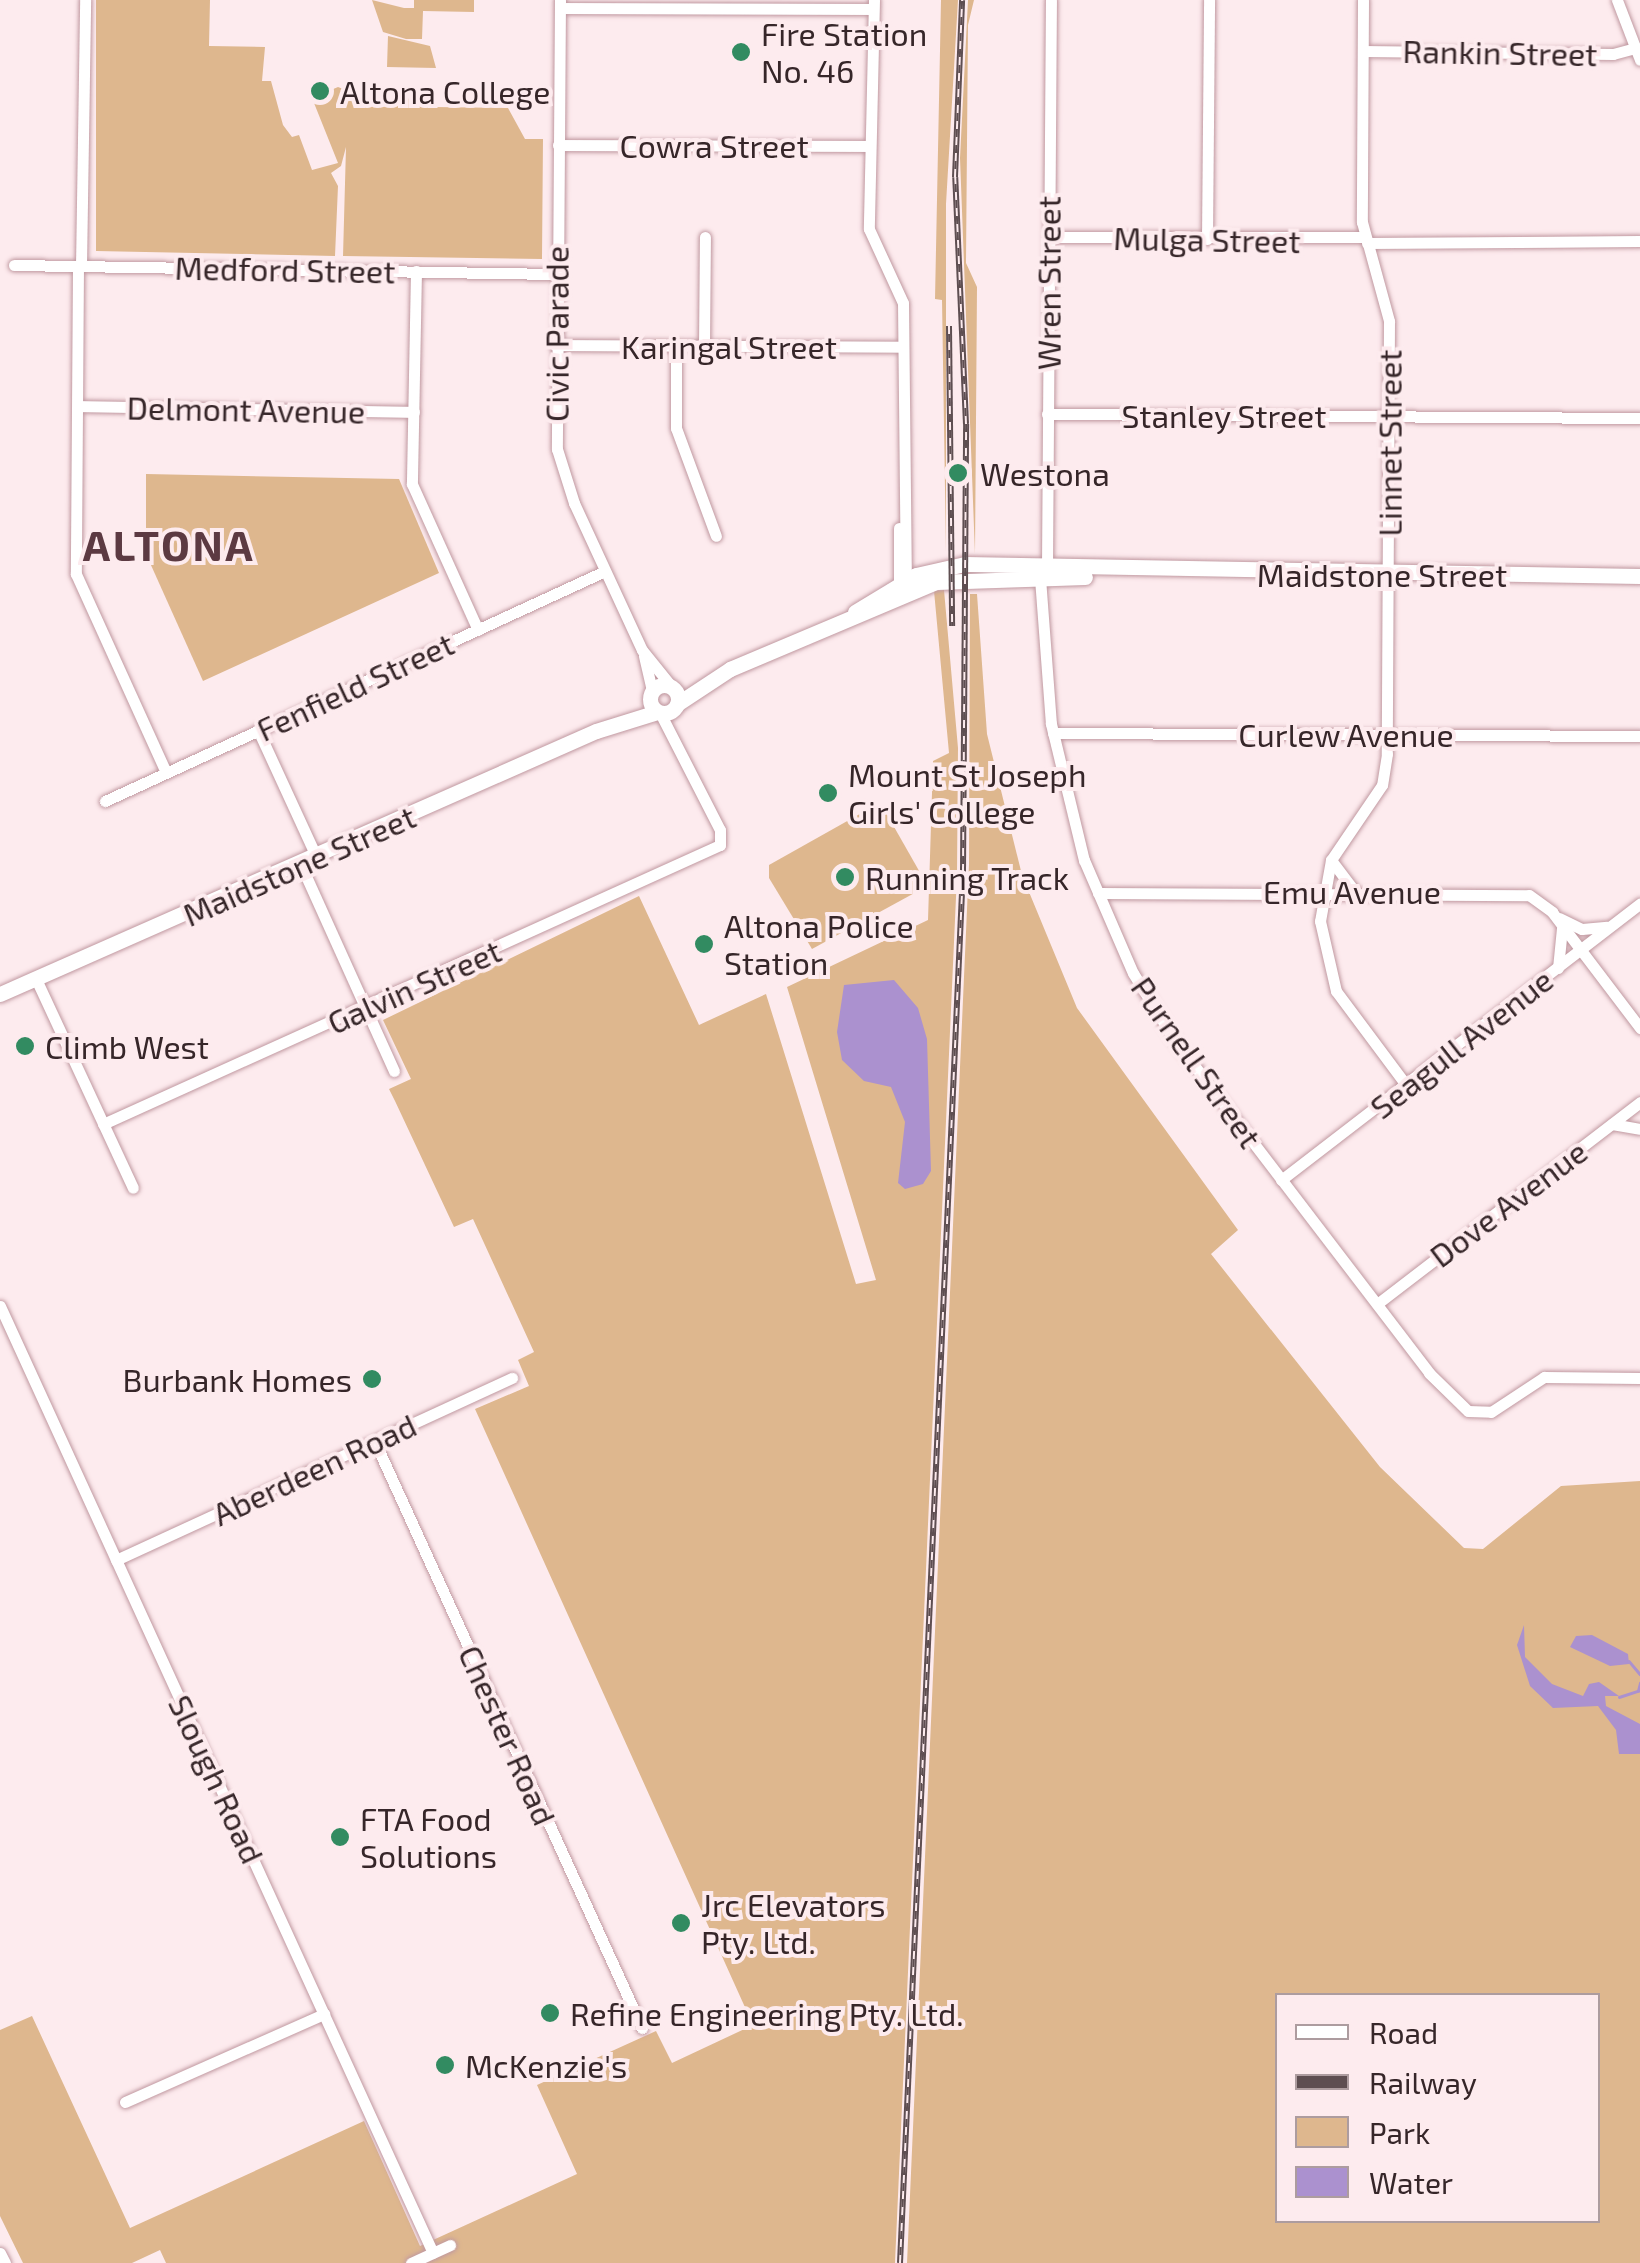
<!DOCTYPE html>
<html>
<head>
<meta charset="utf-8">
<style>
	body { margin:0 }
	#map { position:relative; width:1640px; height:2263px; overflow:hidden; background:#fdebee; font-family:"Exo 2",sans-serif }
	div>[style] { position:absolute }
	.green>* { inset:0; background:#deb78e }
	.water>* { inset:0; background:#ab91cf }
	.stream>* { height:2.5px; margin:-1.25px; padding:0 1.25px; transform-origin:1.25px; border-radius:1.25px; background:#ab91cf }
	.roads { filter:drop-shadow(0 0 2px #c098a0) drop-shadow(0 0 2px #c098a0) }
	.minor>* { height:11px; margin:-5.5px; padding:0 5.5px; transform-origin:5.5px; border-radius:5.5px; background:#fff }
	.major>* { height:15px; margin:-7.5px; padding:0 7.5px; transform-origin:7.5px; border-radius:7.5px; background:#fff }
	.major>.ring { margin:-7.5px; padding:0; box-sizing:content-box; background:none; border:15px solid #fff; border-radius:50% }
	.rail>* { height:6px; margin-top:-3px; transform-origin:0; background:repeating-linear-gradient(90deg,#fdebee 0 8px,#5e4e51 0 16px); box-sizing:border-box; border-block:2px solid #5e4e51 }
	.dots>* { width:28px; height:28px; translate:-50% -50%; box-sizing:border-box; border:5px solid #fdebee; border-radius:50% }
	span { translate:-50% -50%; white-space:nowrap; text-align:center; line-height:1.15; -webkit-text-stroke:8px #fdebee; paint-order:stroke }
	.poi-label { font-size:32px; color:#362629 }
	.left { translate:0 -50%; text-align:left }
	.right { translate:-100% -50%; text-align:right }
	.street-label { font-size:32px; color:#362629 }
	.district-label { font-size:42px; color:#5c3a42; font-weight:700; letter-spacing:2.5px }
	.legend { position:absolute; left:1275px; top:1993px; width:325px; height:230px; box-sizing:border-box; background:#fdebee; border:2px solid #ad9c9f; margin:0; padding:12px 18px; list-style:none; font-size:30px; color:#362629 }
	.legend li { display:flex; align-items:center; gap:20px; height:50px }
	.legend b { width:50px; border:2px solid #ad9c9f }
</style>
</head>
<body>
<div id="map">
	<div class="green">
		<div style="clip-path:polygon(96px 0,210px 0,209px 46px,265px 47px,262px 81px,271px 81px,283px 125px,292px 137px,299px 135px,312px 170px,338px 163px,312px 98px,338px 87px,367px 98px,434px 99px,434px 107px,508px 108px,525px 139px,543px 139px,542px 259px,343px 256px,346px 147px,341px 166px,331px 173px,338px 186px,335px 256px,96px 251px)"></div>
		<div style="clip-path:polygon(372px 0,404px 8px,414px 8px,414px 0,474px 0,474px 12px,423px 11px,422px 39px,406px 39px,383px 32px)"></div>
		<div style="clip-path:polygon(941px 0,958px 0,946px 204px,946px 552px,942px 300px,935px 299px)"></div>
		<div style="clip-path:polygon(968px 0,974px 0,968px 25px,966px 263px,977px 287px,975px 554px,960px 158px)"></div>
		<div style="clip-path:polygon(388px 36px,430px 46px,436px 68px,387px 67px)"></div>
		<div style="clip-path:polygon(146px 474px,399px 479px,439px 573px,203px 681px,146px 554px)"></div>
		<div style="clip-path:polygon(944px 590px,958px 748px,957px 875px,895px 2263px,166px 2263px,160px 2250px,132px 2263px,23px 2263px,0 2216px,0 2030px,32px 2016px,130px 2228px,364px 2121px,420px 2246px,577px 2174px,537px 2085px,656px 2031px,672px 2063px,753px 2025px,475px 1409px,529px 1386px,518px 1360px,534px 1352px,473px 1219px,454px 1227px,395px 1101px,389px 1089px,411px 1079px,383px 1020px,639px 896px,699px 1025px,766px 994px,856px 1284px,876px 1280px,787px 987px,928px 920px,933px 761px,949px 753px,934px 591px)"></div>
		<div style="clip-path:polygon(evenodd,970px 594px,977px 594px,987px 734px,1022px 875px,1077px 1008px,1238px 1230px,1211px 1254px,1380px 1467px,1464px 1548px,1483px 1549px,1561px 1486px,1640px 1481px,1640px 2263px,907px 2263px,969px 864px,970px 594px,1278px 1996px,1598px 1996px,1598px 2220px,1278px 2220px,1278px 1996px)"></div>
		<div style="clip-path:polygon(874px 806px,885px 811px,922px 876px,920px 890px,812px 949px,769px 878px,769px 865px)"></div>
	</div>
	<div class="water">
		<div style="clip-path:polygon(894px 980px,918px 1008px,927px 1039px,931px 1171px,923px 1184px,905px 1189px,898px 1183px,905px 1122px,891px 1087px,864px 1081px,842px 1060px,837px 1032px,844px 985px)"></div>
		<div style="clip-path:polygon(1524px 1625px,1525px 1657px,1552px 1684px,1583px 1696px,1589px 1684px,1599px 1682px,1619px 1696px,1605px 1696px,1606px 1706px,1640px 1724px,1640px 1754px,1619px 1754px,1616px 1730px,1598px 1706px,1553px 1708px,1530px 1686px,1517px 1645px)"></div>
		<div style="clip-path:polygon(1592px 1635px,1628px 1654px,1629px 1664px,1610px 1666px,1570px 1647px,1576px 1636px)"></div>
	</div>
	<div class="stream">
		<div style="left:1629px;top:1661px;width:17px;rotate:50deg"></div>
		<div style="left:1619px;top:1697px;width:20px;rotate:-18deg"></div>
		<div style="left:1638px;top:1691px;width:8px;rotate:-76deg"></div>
	</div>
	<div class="roads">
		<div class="minor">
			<div style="left:560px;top:0;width:449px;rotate:90.4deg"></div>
			<div style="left:557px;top:449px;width:57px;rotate:72.5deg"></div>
			<div style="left:574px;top:503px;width:162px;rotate:65.2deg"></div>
			<div style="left:642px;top:650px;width:46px;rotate:51.1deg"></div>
			<div style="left:874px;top:0;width:229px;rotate:91.3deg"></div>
			<div style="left:869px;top:229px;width:81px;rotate:65.3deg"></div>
			<div style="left:903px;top:303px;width:276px;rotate:89.4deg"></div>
			<div style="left:1363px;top:0;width:222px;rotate:90.3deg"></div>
			<div style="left:1362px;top:222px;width:103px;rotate:74.7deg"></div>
			<div style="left:1389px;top:321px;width:433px;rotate:90.3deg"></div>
			<div style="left:1387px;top:754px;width:31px;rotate:99deg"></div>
			<div style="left:1382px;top:785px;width:91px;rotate:124.2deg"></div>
			<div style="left:1331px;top:860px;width:62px;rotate:100.2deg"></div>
			<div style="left:1320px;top:921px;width:72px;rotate:77.1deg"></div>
			<div style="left:1336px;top:991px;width:117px;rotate:53.3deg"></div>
			<div style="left:1617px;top:0;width:64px;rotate:69deg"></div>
			<div style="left:560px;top:8px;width:312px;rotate:0.2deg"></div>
			<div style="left:1363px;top:51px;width:250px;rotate:0.7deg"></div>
			<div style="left:1613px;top:54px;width:24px;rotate:-15deg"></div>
			<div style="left:558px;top:145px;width:312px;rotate:0.2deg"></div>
			<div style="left:1049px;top:237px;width:316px"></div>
			<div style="left:1207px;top:239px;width:239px;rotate:-89.5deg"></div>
			<div style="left:1367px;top:243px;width:273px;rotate:-0.4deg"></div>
			<div style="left:14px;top:265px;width:542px;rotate:0.95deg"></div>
			<div style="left:78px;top:266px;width:308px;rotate:90.4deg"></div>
			<div style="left:76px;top:574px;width:217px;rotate:65.6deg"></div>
			<div style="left:81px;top:266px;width:266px;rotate:-89.1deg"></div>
			<div style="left:416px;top:271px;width:213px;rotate:91.1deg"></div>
			<div style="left:412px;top:484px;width:160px;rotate:65.7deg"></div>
			<div style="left:555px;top:345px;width:348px;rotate:0.3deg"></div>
			<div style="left:676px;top:345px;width:83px;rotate:90deg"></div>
			<div style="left:676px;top:428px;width:115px;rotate:69.7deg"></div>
			<div style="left:704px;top:346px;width:109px;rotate:-89.5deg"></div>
			<div style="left:79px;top:406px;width:335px;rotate:1deg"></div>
			<div style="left:1047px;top:414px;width:593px;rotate:0.39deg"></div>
			<div style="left:1047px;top:566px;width:566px;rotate:-89.6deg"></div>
			<div style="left:1040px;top:578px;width:146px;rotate:85.7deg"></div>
			<div style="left:1051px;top:724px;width:140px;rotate:76.4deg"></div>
			<div style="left:1084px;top:860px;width:123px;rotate:66.6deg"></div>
			<div style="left:1133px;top:973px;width:78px;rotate:58.2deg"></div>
			<div style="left:1174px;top:1039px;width:420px;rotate:52.6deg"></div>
			<div style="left:1429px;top:1373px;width:54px;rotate:44.3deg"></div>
			<div style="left:1468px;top:1411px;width:23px;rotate:2deg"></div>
			<div style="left:1491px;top:1412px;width:64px;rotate:-33.4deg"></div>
			<div style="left:1544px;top:1377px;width:96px;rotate:0.6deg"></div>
			<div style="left:899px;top:583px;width:55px;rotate:-90deg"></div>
			<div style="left:644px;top:656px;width:36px;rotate:77deg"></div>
			<div style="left:258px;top:730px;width:141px;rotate:65.3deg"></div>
			<div style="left:1053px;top:733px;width:587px;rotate:0.29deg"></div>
			<div style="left:105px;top:801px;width:550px;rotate:-24.7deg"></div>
			<div style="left:1331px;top:860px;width:39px;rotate:53deg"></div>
			<div style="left:301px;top:865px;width:226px;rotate:65.7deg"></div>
			<div style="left:1098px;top:893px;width:431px;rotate:0.3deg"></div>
			<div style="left:1529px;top:895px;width:29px;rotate:36deg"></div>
			<div style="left:1552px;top:912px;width:146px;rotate:52.8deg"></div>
			<div style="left:1559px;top:918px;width:25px;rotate:26deg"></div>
			<div style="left:1582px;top:929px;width:25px;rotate:-5deg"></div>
			<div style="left:1558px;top:968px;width:40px;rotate:-84.3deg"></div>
			<div style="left:36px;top:979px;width:230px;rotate:65.1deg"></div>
			<div style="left:103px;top:1124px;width:677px;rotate:-24.33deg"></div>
			<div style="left:720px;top:845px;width:15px;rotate:-90deg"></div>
			<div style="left:720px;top:830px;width:131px;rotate:-117.1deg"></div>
			<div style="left:1612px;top:1124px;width:28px;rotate:10deg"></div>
			<div style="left:1281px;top:1180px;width:453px;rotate:-37.6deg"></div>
			<div style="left:1377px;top:1304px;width:332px;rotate:-37.5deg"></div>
			<div style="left:0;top:1306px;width:1041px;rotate:65.43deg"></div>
			<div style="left:375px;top:1442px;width:644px;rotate:65.5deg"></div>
			<div style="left:116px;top:1560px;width:436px;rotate:-24.7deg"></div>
			<div style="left:125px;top:2102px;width:218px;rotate:-23.9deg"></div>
			<div style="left:0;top:2253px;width:11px;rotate:63deg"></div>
			<div style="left:411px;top:2263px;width:43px;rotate:-24.8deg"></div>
		</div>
		<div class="major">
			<div style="left:855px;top:612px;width:71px;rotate:-31.2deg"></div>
			<div style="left:916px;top:575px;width:50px;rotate:-12.7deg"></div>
			<div style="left:965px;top:564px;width:675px;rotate:1.02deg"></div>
			<div class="ring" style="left:650px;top:685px;width:13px;height:13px"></div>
			<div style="left:677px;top:704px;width:64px;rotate:-33.4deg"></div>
			<div style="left:730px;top:669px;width:224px;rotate:-22.9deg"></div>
			<div style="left:936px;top:582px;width:149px;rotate:-1.9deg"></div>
			<div style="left:0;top:994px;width:651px;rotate:-23.81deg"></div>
			<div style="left:596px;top:731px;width:64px;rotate:-17.3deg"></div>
		</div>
	</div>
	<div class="rail">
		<div style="left:949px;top:326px;width:300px;rotate:89.4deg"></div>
		<div style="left:900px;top:2263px;width:1392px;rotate:-87.41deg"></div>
		<div style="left:963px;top:872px;width:448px;rotate:-89.6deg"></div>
		<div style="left:966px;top:424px;width:247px;rotate:-92.5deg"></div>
		<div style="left:955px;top:177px;width:177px;rotate:-87.7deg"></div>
	</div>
	<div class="dots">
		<div style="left:741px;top:52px;background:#328b61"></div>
		<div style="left:320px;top:91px;background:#328b61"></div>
		<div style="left:958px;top:473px;background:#328b61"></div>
		<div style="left:828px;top:793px;background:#328b61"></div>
		<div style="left:845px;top:877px;background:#328b61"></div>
		<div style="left:704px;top:944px;background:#328b61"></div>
		<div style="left:25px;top:1046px;background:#328b61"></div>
		<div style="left:372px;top:1379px;background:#328b61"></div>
		<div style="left:340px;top:1837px;background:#328b61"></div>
		<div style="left:681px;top:1923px;background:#328b61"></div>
		<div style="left:550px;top:2013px;background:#328b61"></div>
		<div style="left:445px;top:2065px;background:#328b61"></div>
	</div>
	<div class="poi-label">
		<span class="left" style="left:761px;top:52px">Fire Station<br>No. 46</span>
		<span class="left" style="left:340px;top:91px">Altona College</span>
		<span class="left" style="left:980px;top:473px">Westona</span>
		<span class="left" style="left:848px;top:793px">Mount St Joseph<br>Girls' College</span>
		<span class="left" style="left:865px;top:877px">Running Track</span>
		<span class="left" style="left:724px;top:944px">Altona Police<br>Station</span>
		<span class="left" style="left:45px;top:1046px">Climb West</span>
		<span class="right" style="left:352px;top:1379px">Burbank Homes</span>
		<span class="left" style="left:360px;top:1837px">FTA Food<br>Solutions</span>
		<span class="left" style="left:701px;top:1923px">Jrc Elevators<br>Pty. Ltd.</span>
		<span class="left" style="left:570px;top:2013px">Refine Engineering Pty. Ltd.</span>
		<span class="left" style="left:465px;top:2065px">McKenzie's</span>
	</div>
	<div class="street-label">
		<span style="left:1500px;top:52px;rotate:1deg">Rankin Street</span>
		<span style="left:714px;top:145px">Cowra Street</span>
		<span style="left:1207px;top:239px;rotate:1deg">Mulga Street</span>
		<span style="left:285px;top:269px;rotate:1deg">Medford Street</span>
		<span style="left:1048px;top:283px;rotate:-90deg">Wren Street</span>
		<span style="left:556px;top:334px;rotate:-90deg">Civic Parade</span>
		<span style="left:729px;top:346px">Karingal Street</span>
		<span style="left:246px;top:409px;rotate:1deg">Delmont Avenue</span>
		<span style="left:1224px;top:415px">Stanley Street</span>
		<span style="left:1389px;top:443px;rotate:-90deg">Linnet Street</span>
		<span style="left:1382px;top:574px">Maidstone Street</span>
		<span style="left:355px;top:686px;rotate:-25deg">Fenfield Street</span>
		<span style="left:1346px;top:734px">Curlew Avenue</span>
		<span style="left:299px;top:865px;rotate:-24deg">Maidstone Street</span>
		<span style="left:1352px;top:891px">Emu Avenue</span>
		<span style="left:414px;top:986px;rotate:-24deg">Galvin Street</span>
		<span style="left:1461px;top:1043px;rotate:-38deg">Seagull Avenue</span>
		<span style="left:1197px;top:1062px;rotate:55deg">Purnell Street</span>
		<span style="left:1508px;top:1203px;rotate:-37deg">Dove Avenue</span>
		<span style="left:314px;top:1469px;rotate:-25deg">Aberdeen Road</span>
		<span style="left:508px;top:1735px;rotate:66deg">Chester Road</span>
		<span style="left:217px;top:1779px;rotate:65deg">Slough Road</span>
	</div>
	<div class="district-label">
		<span style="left:169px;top:544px">ALTONA</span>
	</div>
	<ul class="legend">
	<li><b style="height:12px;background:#fff"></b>Road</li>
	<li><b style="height:12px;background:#5e4e51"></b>Railway</li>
	<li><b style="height:28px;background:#deb78e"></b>Park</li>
	<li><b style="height:28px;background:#ab91cf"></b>Water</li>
	</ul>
</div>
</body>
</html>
